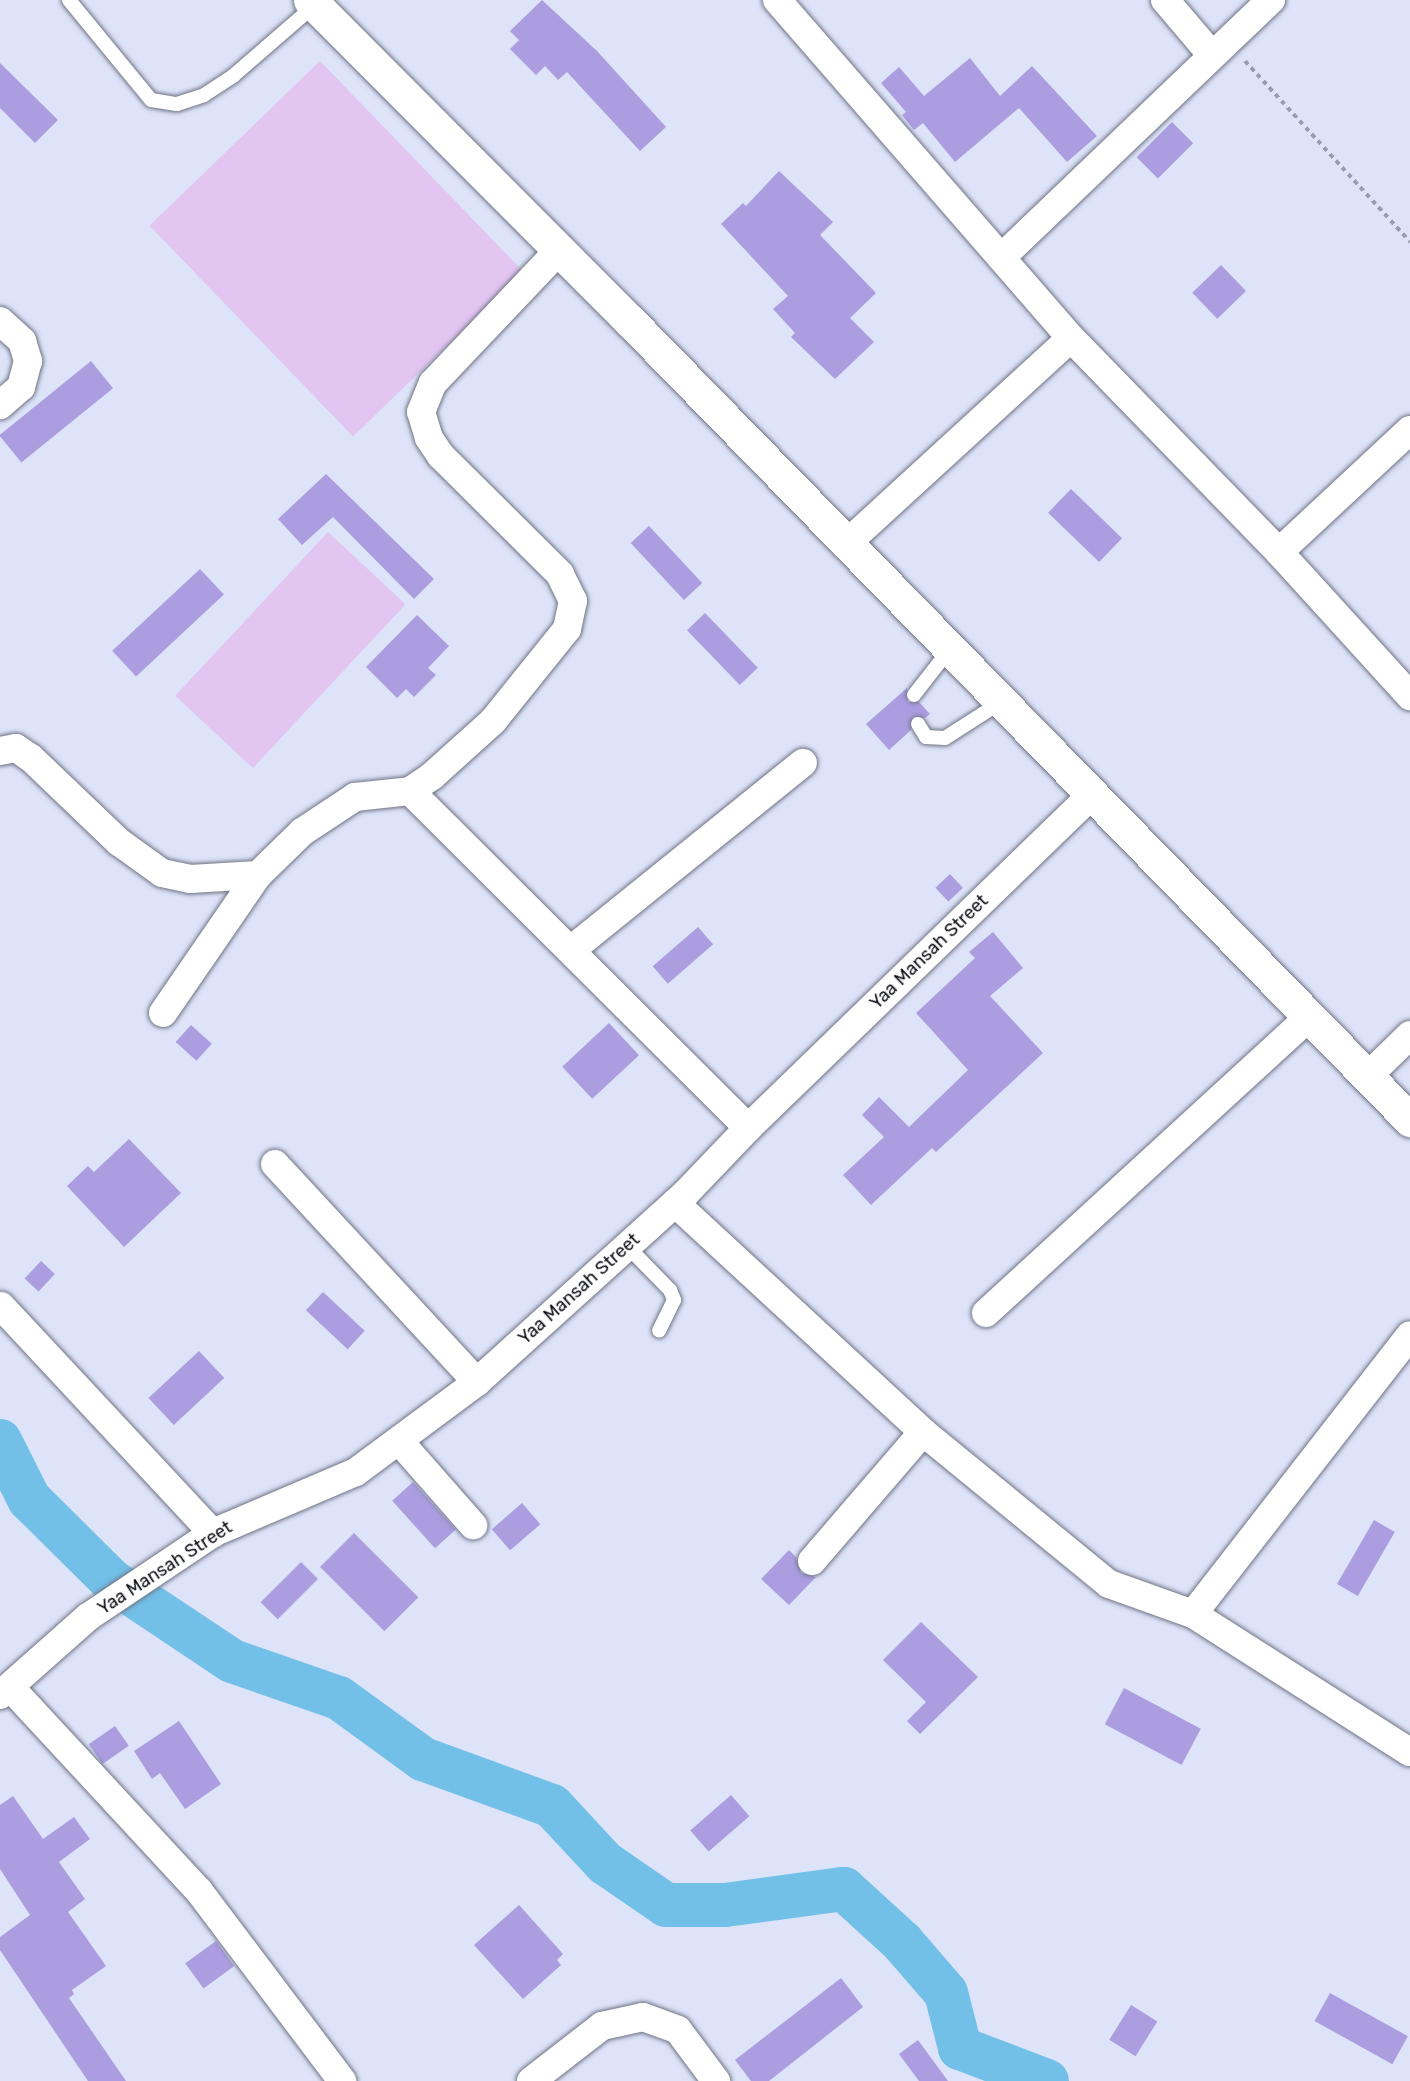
<!DOCTYPE html>
<html>
<head>
<meta charset="utf-8">
<style>
	body { margin:0 }
	#map { position:relative; width:1410px; height:2081px; overflow:hidden; background:#dde3f8; font-family:Rubik,sans-serif }
	div>[style] { position:absolute }
	.green>* { inset:0; background:#e2c5f1; transform-origin:0 0 }
	.river>* { height:44px; margin:-22px; padding:0 22px; transform-origin:22px; border-radius:22px; background:#72bfe8 }
	.building>* { inset:0; background:#ab9de0; transform-origin:0 0 }
	.path>* { height:4px; margin-top:-2px; transform-origin:0; background:repeating-linear-gradient(90deg,#989dad 0 4.5px,transparent 0 9px) }
	.roads { filter:drop-shadow(0 0 2px #6f7486) drop-shadow(0 0 2px #6f7486) }
	.lane>* { height:14px; margin:-7px; padding:0 7px; transform-origin:7px; border-radius:7px; background:#fff }
	.street>* { height:28px; margin:-14px; padding:0 14px; transform-origin:14px; border-radius:14px; background:#fff }
	.secondary>* { height:33px; margin:-16.5px; padding:0 16.5px; transform-origin:16.5px; border-radius:16.5px; background:#fff }
	span { translate:-50% -50%; white-space:nowrap; text-align:center; line-height:1.15; -webkit-text-stroke:5px #fff; paint-order:stroke }
	.street-label { font-size:18px; color:#0c0e15 }
</style>
</head>
<body>
<div id="map">
	<div class="green">
		<div style="left:320px;top:61px;width:293px;height:237px;rotate:46deg"></div>
		<div style="left:328px;top:532px;width:106px;height:224px;rotate:43deg"></div>
	</div>
	<div class="river">
		<div style="left:0;top:1441px;width:65px;rotate:63.4deg"></div>
		<div style="left:29px;top:1499px;width:117px;rotate:44.7deg"></div>
		<div style="left:112px;top:1581px;width:144px;rotate:33.7deg"></div>
		<div style="left:232px;top:1661px;width:113px;rotate:19.1deg"></div>
		<div style="left:339px;top:1698px;width:104px;rotate:36deg"></div>
		<div style="left:423px;top:1759px;width:137px;rotate:20deg"></div>
		<div style="left:552px;top:1806px;width:78px;rotate:47.1deg"></div>
		<div style="left:605px;top:1863px;width:74px;rotate:34.5deg"></div>
		<div style="left:666px;top:1905px;width:59px"></div>
		<div style="left:725px;top:1905px;width:120px;rotate:-7.7deg"></div>
		<div style="left:844px;top:1889px;width:79px;rotate:42.4deg"></div>
		<div style="left:902px;top:1942px;width:67px;rotate:49.2deg"></div>
		<div style="left:946px;top:1993px;width:57px;rotate:75.7deg"></div>
		<div style="left:960px;top:2048px;width:93px;rotate:20.8deg"></div>
	</div>
	<div class="building">
		<div style="clip-path:polygon(542px 0,597px 51px,666px 127px,640px 151px,567px 72px,558px 80px,545px 66px,536px 75px,510px 49px,519px 40px,510px 31px)"></div>
		<div style="clip-path:polygon(970px 58px,1000px 96px,1032px 66px,1097px 136px,1067px 162px,1019px 108px,955px 162px,923px 123px,914px 130px,902px 115px,906px 112px,881px 83px,899px 67px,924px 96px)"></div>
		<div style="clip-path:polygon(0 63px,58px 120px,35px 143px,0 108px)"></div>
		<div style="left:1172px;top:122px;width:30px;height:50px;rotate:45deg"></div>
		<div style="clip-path:polygon(779px 171px,833px 222px,820px 235px,876px 293px,850px 318px,874px 342px,835px 379px,791px 337px,795px 333px,773px 309px,788px 296px,721px 224px,743px 203px,746px 206px)"></div>
		<div style="left:1221px;top:265px;width:36px;height:40px;rotate:46deg"></div>
		<div style="left:91px;top:361px;width:35px;height:118px;rotate:51deg"></div>
		<div style="clip-path:polygon(326px 474px,434px 579px,414px 599px,333px 517px,302px 545px,278px 519px)"></div>
		<div style="left:1071px;top:489px;width:71px;height:33px;rotate:44deg"></div>
		<div style="left:649px;top:526px;width:78px;height:25px;rotate:47deg"></div>
		<div style="left:200px;top:569px;width:35px;height:120px;rotate:47deg"></div>
		<div style="left:705px;top:613px;width:76px;height:25px;rotate:46deg"></div>
		<div style="clip-path:polygon(417px 615px,449px 646px,428px 668px,436px 675px,414px 697px,406px 689px,397px 698px,366px 667px)"></div>
		<div style="clip-path:polygon(907px 688px,908px 702px,919px 702px,930px 714px,925px 718px,913px 717px,911px 730px,889px 750px,866px 724px)"></div>
		<div style="left:950px;top:874px;width:19px;height:20px;rotate:47deg"></div>
		<div style="left:698px;top:927px;width:23px;height:60px;rotate:49deg"></div>
		<div style="clip-path:polygon(993px 932px,1023px 968px,990px 996px,1043px 1053px,936px 1152px,932px 1148px,871px 1205px,843px 1175px,884px 1137px,862px 1115px,879px 1097px,909px 1127px,968px 1070px,916px 1013px,975px 958px,969px 952px)"></div>
		<div style="left:609px;top:1023px;width:44px;height:64px;rotate:47deg"></div>
		<div style="left:191px;top:1025px;width:28px;height:23px;rotate:42deg"></div>
		<div style="clip-path:polygon(129px 1139px,181px 1193px,124px 1247px,67px 1186px,88px 1166px,94px 1172px)"></div>
		<div style="left:41px;top:1261px;width:19px;height:24px;rotate:43deg"></div>
		<div style="left:323px;top:1292px;width:57px;height:25px;rotate:43deg"></div>
		<div style="left:199px;top:1351px;width:37px;height:69px;rotate:47deg"></div>
		<div style="left:413px;top:1482px;width:64px;height:28px;rotate:48deg"></div>
		<div style="left:522px;top:1503px;width:28px;height:40px;rotate:49deg"></div>
		<div style="left:1374px;top:1520px;width:24px;height:74px;rotate:30deg"></div>
		<div style="left:354px;top:1533px;width:91px;height:48px;rotate:45deg"></div>
		<div style="clip-path:polygon(789px 1550px,796px 1557px,801px 1573px,816px 1577px,789px 1605px,761px 1579px)"></div>
		<div style="left:301px;top:1562px;width:24px;height:57px;rotate:45deg"></div>
		<div style="clip-path:polygon(921px 1622px,978px 1677px,920px 1734px,907px 1721px,926px 1702px,883px 1660px)"></div>
		<div style="left:1124px;top:1688px;width:87px;height:41px;rotate:28deg"></div>
		<div style="clip-path:polygon(179px 1721px,221px 1784px,185px 1809px,160px 1773px,152px 1779px,134px 1751px)"></div>
		<div style="left:115px;top:1726px;width:24px;height:32px;rotate:55deg"></div>
		<div style="left:731px;top:1795px;width:28px;height:54px;rotate:49deg"></div>
		<div style="clip-path:polygon(13px 1796px,43px 1839px,74px 1817px,90px 1839px,59px 1862px,85px 1899px,68px 1912px,106px 1966px,72px 1990px,74px 1994px,69px 1998px,126px 2081px,88px 2081px,0 1950px,0 1937px,30px 1915px,0 1869px,0 1805px)"></div>
		<div style="clip-path:polygon(519px 1905px,563px 1954px,557px 1960px,561px 1965px,523px 1999px,474px 1945px)"></div>
		<div style="left:216px;top:1941px;width:31px;height:38px;rotate:54deg"></div>
		<div style="clip-path:polygon(841px 1978px,863px 2007px,769px 2081px,751px 2081px,735px 2060px)"></div>
		<div style="left:1330px;top:1993px;width:89px;height:32px;rotate:29deg"></div>
		<div style="left:1131px;top:2005px;width:31px;height:41px;rotate:32deg"></div>
		<div style="clip-path:polygon(918px 2040px,948px 2081px,919px 2081px,899px 2054px)"></div>
	</div>
	<div class="path">
		<div style="left:1245px;top:61px;width:245px;rotate:47.6deg"></div>
	</div>
	<div class="roads">
		<div class="lane">
			<div style="left:69px;top:0;width:129px;rotate:50.6deg"></div>
			<div style="left:151px;top:100px;width:26px;rotate:9deg"></div>
			<div style="left:177px;top:104px;width:28px;rotate:-18deg"></div>
			<div style="left:204px;top:95px;width:35px;rotate:-33deg"></div>
			<div style="left:233px;top:76px;width:108px;rotate:-40.9deg"></div>
			<div style="left:914px;top:695px;width:57px;rotate:-52.1deg"></div>
			<div style="left:918px;top:724px;width:15px;rotate:58deg"></div>
			<div style="left:926px;top:737px;width:19px;rotate:3deg"></div>
			<div style="left:945px;top:738px;width:67px;rotate:-32.7deg"></div>
			<div style="left:627px;top:1246px;width:62px;rotate:45.7deg"></div>
			<div style="left:670px;top:1290px;width:11px;rotate:68deg"></div>
			<div style="left:674px;top:1300px;width:34px;rotate:116deg"></div>
		</div>
		<div class="street">
			<div style="left:777px;top:0;width:448px;rotate:49deg"></div>
			<div style="left:1071px;top:338px;width:298px;rotate:45.8deg"></div>
			<div style="left:1279px;top:552px;width:195px;rotate:47.7deg"></div>
			<div style="left:1165px;top:0;width:71px;rotate:49.6deg"></div>
			<div style="left:1003px;top:256px;width:371px;rotate:-43.7deg"></div>
			<div style="left:0;top:321px;width:30px;rotate:42deg"></div>
			<div style="left:22px;top:341px;width:21px;rotate:73deg"></div>
			<div style="left:28px;top:361px;width:27px;rotate:105deg"></div>
			<div style="left:21px;top:387px;width:28px;rotate:139deg"></div>
			<div style="left:845px;top:545px;width:306px;rotate:-42.5deg"></div>
			<div style="left:1279px;top:552px;width:179px;rotate:-43deg"></div>
			<div style="left:0;top:751px;width:16px;rotate:-11deg"></div>
			<div style="left:16px;top:748px;width:18px;rotate:34deg"></div>
			<div style="left:31px;top:758px;width:122px;rotate:43.7deg"></div>
			<div style="left:119px;top:842px;width:53px;rotate:35.8deg"></div>
			<div style="left:162px;top:873px;width:29px;rotate:12deg"></div>
			<div style="left:190px;top:879px;width:68px;rotate:-3.4deg"></div>
			<div style="left:410px;top:791px;width:477px;rotate:44.9deg"></div>
			<div style="left:571px;top:950px;width:298px;rotate:-38.9deg"></div>
			<div style="left:163px;top:1013px;width:168px;rotate:-55.5deg"></div>
			<div style="left:258px;top:875px;width:62px;rotate:-44.3deg"></div>
			<div style="left:302px;top:832px;width:64px;rotate:-33.4deg"></div>
			<div style="left:355px;top:797px;width:55px;rotate:-6.2deg"></div>
			<div style="left:410px;top:791px;width:27px;rotate:-34deg"></div>
			<div style="left:432px;top:776px;width:82px;rotate:-42deg"></div>
			<div style="left:493px;top:721px;width:118px;rotate:-51.2deg"></div>
			<div style="left:567px;top:629px;width:29px;rotate:-78deg"></div>
			<div style="left:573px;top:601px;width:30px;rotate:-116deg"></div>
			<div style="left:560px;top:574px;width:168px;rotate:-135.2deg"></div>
			<div style="left:441px;top:456px;width:22px;rotate:-124deg"></div>
			<div style="left:429px;top:438px;width:27px;rotate:-107deg"></div>
			<div style="left:421px;top:412px;width:31px;rotate:-68deg"></div>
			<div style="left:433px;top:383px;width:183px;rotate:-46.5deg"></div>
			<div style="left:1367px;top:1077px;width:60px;rotate:-44.3deg"></div>
			<div style="left:275px;top:1164px;width:297px;rotate:47.2deg"></div>
			<div style="left:675px;top:1203px;width:338px;rotate:42.7deg"></div>
			<div style="left:1px;top:1306px;width:311px;rotate:47deg"></div>
			<div style="left:986px;top:1313px;width:438px;rotate:-42.5deg"></div>
			<div style="left:400px;top:1442px;width:111px;rotate:48.7deg"></div>
			<div style="left:812px;top:1561px;width:170px;rotate:-49.3deg"></div>
			<div style="left:923px;top:1432px;width:240px;rotate:39.3deg"></div>
			<div style="left:1109px;top:1584px;width:89px;rotate:19.7deg"></div>
			<div style="left:1193px;top:1614px;width:257px;rotate:32.5deg"></div>
			<div style="left:1193px;top:1614px;width:353px;rotate:-52.1deg"></div>
			<div style="left:10px;top:1687px;width:278px;rotate:47.2deg"></div>
			<div style="left:199px;top:1891px;width:238px;rotate:53deg"></div>
			<div style="left:0;top:1695px;width:118px;rotate:-41.6deg"></div>
			<div style="left:88px;top:1617px;width:151px;rotate:-33.9deg"></div>
			<div style="left:213px;top:1533px;width:155px;rotate:-23.1deg"></div>
			<div style="left:356px;top:1472px;width:151px;rotate:-36.6deg"></div>
			<div style="left:477px;top:1382px;width:280px;rotate:-42.1deg"></div>
			<div style="left:685px;top:1194px;width:91px;rotate:-46.3deg"></div>
			<div style="left:748px;top:1128px;width:479px;rotate:-44.1deg"></div>
			<div style="left:531px;top:2081px;width:90px;rotate:-37.8deg"></div>
			<div style="left:602px;top:2026px;width:42px;rotate:-12.4deg"></div>
			<div style="left:643px;top:2017px;width:37px;rotate:20deg"></div>
			<div style="left:678px;top:2030px;width:64px;rotate:53.3deg"></div>
		</div>
		<div class="secondary">
			<div style="left:310px;top:0;width:453px;rotate:45.1deg"></div>
			<div style="left:630px;top:321px;width:1117px;rotate:45.69deg"></div>
		</div>
	</div>
	<div class="street-label">
		<span style="left:929px;top:952px;rotate:-44deg">Yaa Mansah Street</span>
		<span style="left:579px;top:1289px;rotate:-42deg">Yaa Mansah Street</span>
		<span style="left:165px;top:1568px;rotate:-33deg">Yaa Mansah Street</span>
	</div>
</div>
</body>
</html>
